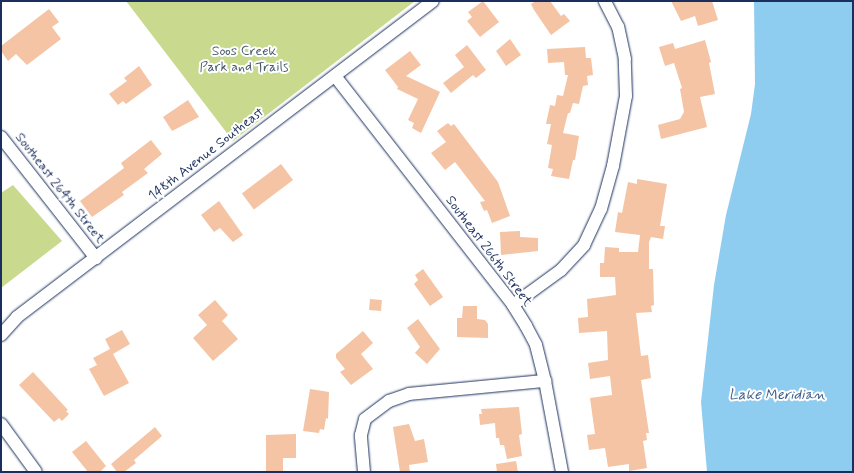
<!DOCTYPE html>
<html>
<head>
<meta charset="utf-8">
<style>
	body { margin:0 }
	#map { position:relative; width:854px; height:473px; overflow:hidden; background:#fff; font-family:Mynerve,sans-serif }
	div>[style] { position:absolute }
	.green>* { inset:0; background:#c9d98d }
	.water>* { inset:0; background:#8fcdf0 }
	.building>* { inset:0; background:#f4c4a4; transform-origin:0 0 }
	.roads { filter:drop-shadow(0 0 1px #1b2f5e) drop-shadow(0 0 1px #1b2f5e) }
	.minor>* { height:12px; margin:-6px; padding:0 6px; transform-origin:6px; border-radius:6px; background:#fff }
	span { translate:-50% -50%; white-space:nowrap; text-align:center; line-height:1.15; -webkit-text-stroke:4px #fff; paint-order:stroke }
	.park-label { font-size:14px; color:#465a6a }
	.street-label { font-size:14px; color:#1b2f5e }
	.water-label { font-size:15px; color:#3e5e8a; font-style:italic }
	.frame { position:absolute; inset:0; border:2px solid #1b2f5e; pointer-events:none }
</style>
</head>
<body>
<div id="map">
	<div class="green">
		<div style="clip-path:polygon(126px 1px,415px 1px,233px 141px)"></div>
		<div style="clip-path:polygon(13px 185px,62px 241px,1px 288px,1px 193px)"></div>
	</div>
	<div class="water">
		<div style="clip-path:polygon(754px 1px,853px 1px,853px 472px,707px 472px,701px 402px,714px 285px,726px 215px,751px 114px,755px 84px)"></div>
	</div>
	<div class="building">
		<div style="clip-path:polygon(483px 1px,499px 22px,480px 37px,467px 21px,472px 17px,468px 12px)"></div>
		<div style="clip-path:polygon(536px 1px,550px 1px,561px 16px,564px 14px,570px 21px,551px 35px,534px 10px,531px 4px)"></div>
		<div style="clip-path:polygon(671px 1px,712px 1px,718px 20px,698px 26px,695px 16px,681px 21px)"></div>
		<div style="clip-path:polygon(49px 9px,59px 22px,52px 27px,61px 39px,27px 65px,16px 54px,8px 61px,1px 51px,1px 46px)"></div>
		<div style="clip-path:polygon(510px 39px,521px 55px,506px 66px,496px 51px)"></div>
		<div style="clip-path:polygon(705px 40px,711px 62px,709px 63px,715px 94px,700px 97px,707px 127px,661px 139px,658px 125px,680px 119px,684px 112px,680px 89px,682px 88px,674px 63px,665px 66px,659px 47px,673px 43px,675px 49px)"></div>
		<div style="clip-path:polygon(467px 45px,486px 70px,476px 78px,473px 75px,451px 93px,443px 83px,464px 67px,455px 55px)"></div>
		<div style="clip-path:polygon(585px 47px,586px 58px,591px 58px,593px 75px,587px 76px,588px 85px,583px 86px,579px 104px,573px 103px,570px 113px,568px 113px,563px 133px,579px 136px,575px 160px,573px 160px,569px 179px,551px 176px,553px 169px,548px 168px,552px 145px,547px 144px,551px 124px,546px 124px,550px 105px,555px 106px,557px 95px,563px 96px,568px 75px,565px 75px,564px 62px,548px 63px,547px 49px)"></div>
		<div style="clip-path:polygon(410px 51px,421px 65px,406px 76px,440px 92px,421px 133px,412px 128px,414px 123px,408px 120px,418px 99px,397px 89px,398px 87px,385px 70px)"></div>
		<div style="clip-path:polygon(139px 66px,152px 85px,126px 104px,123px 101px,118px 105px,109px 94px,127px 81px,124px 78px)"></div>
		<div style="clip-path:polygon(188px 100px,199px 117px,172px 131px,163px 117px)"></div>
		<div style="clip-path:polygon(448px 123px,451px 126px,454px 124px,498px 182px,510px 216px,492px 223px,487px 210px,484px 211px,480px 202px,485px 201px,455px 162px,445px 170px,431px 153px,446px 142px,437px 131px)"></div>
		<div style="clip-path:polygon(151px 140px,162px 154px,144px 169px,148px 173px,122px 192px,124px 195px,92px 217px,80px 201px,124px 168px,121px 163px)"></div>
		<div style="left:281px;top:164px;width:20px;height:49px;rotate:53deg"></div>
		<div style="clip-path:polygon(637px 179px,667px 184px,660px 226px,665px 226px,663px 239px,651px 237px,649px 242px,649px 269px,653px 269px,654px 305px,651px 306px,652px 312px,636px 313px,641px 356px,648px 355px,651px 378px,641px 380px,649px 433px,646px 433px,647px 440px,643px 441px,647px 468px,629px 471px,629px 464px,608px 467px,605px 448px,589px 450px,587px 435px,595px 434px,590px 398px,612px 395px,610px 376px,590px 379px,588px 363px,608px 360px,607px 331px,579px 333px,578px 318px,588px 317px,587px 299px,616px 295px,615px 277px,600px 277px,600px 263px,604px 263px,605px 247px,619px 248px,619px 252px,638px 252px,640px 235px,615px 232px,618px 212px,622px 213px,628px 182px,637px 184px)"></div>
		<div style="clip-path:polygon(219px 201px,243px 235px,233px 242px,220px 228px,214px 232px,201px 215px)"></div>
		<div style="clip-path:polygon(520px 231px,520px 237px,538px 238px,538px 251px,501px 255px,500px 232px)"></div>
		<div style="clip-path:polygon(423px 269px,443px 297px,430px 306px,414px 284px,418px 280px,415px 275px)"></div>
		<div style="left:370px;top:299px;width:12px;height:11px;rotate:5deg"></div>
		<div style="clip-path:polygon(215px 300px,228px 315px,222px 321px,238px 339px,213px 361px,193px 338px,207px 325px,198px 315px)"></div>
		<div style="clip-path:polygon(463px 306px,477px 306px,477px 319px,485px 320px,488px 324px,488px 338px,457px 337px,457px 318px,462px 318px)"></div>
		<div style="clip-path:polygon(418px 319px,440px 349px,427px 364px,415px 353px,420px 347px,407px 328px)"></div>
		<div style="clip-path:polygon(122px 330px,130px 344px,113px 354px,129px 383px,104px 396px,89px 369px,97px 365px,93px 358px,110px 349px,105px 339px)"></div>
		<div style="clip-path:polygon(363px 331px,373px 343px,361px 354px,373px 369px,351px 385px,340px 372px,345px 369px,336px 358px,336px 354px)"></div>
		<div style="clip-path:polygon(33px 372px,68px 410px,66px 411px,69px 414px,62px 421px,59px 418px,54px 422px,19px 385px)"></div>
		<div style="clip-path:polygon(310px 389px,329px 392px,328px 419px,326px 418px,324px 430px,320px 429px,319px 433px,303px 431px)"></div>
		<div style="clip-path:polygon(519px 407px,522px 434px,519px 435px,522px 456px,507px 459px,504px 445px,500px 445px,499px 438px,496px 438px,495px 423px,480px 425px,479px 414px,482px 414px,481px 409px)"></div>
		<div style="clip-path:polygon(409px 424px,415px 441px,424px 439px,428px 462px,409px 465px,410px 472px,400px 472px,393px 427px)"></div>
		<div style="clip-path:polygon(155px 427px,162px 436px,134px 460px,136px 463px,124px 472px,117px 472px,111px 464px)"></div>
		<div style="clip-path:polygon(296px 434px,296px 458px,283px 458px,283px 472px,266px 472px,266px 435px)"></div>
		<div style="clip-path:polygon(86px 441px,106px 466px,100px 472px,88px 472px,72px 452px)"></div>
		<div style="clip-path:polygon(516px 461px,518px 472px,497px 472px,496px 464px)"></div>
	</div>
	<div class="roads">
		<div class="minor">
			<div style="left:335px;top:76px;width:290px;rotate:52.1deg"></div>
			<div style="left:513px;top:305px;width:25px;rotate:58deg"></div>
			<div style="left:526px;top:326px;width:21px;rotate:62deg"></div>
			<div style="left:536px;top:345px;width:37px;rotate:76deg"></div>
			<div style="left:545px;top:381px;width:93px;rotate:79.4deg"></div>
			<div style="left:1px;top:137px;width:154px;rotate:51.9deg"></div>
			<div style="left:513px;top:305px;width:59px;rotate:-36.1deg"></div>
			<div style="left:561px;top:270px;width:34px;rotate:-47deg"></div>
			<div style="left:584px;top:245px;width:40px;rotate:-65deg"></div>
			<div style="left:601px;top:209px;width:45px;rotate:-74.4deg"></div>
			<div style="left:613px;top:166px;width:71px;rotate:-79.5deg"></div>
			<div style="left:626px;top:96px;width:37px;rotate:-92deg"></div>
			<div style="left:625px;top:59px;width:33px;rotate:-102deg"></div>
			<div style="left:618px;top:27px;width:29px;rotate:-117deg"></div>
			<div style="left:1px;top:335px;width:24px;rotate:-48deg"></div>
			<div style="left:17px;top:317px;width:522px;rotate:-37.22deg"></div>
			<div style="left:1px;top:424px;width:59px;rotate:53.9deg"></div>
			<div style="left:364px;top:472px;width:37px;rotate:-95deg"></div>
			<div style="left:361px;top:435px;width:16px;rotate:-76deg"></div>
			<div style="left:365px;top:419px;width:30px;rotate:-37deg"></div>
			<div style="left:389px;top:401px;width:21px;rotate:-19deg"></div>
			<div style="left:409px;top:394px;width:137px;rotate:-5.5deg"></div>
		</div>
	</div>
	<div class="park-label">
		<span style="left:244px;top:59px">Soos Creek<br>Park and Trails</span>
	</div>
	<div class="street-label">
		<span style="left:206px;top:154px;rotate:-38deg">148th Avenue Southeast</span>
		<span style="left:60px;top:188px;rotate:52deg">Southeast 264th Street</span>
		<span style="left:489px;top:251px;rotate:53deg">Southeast 266th Street</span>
	</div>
	<div class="water-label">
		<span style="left:777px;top:396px">Lake Meridian</span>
	</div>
	<div class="frame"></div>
</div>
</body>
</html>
